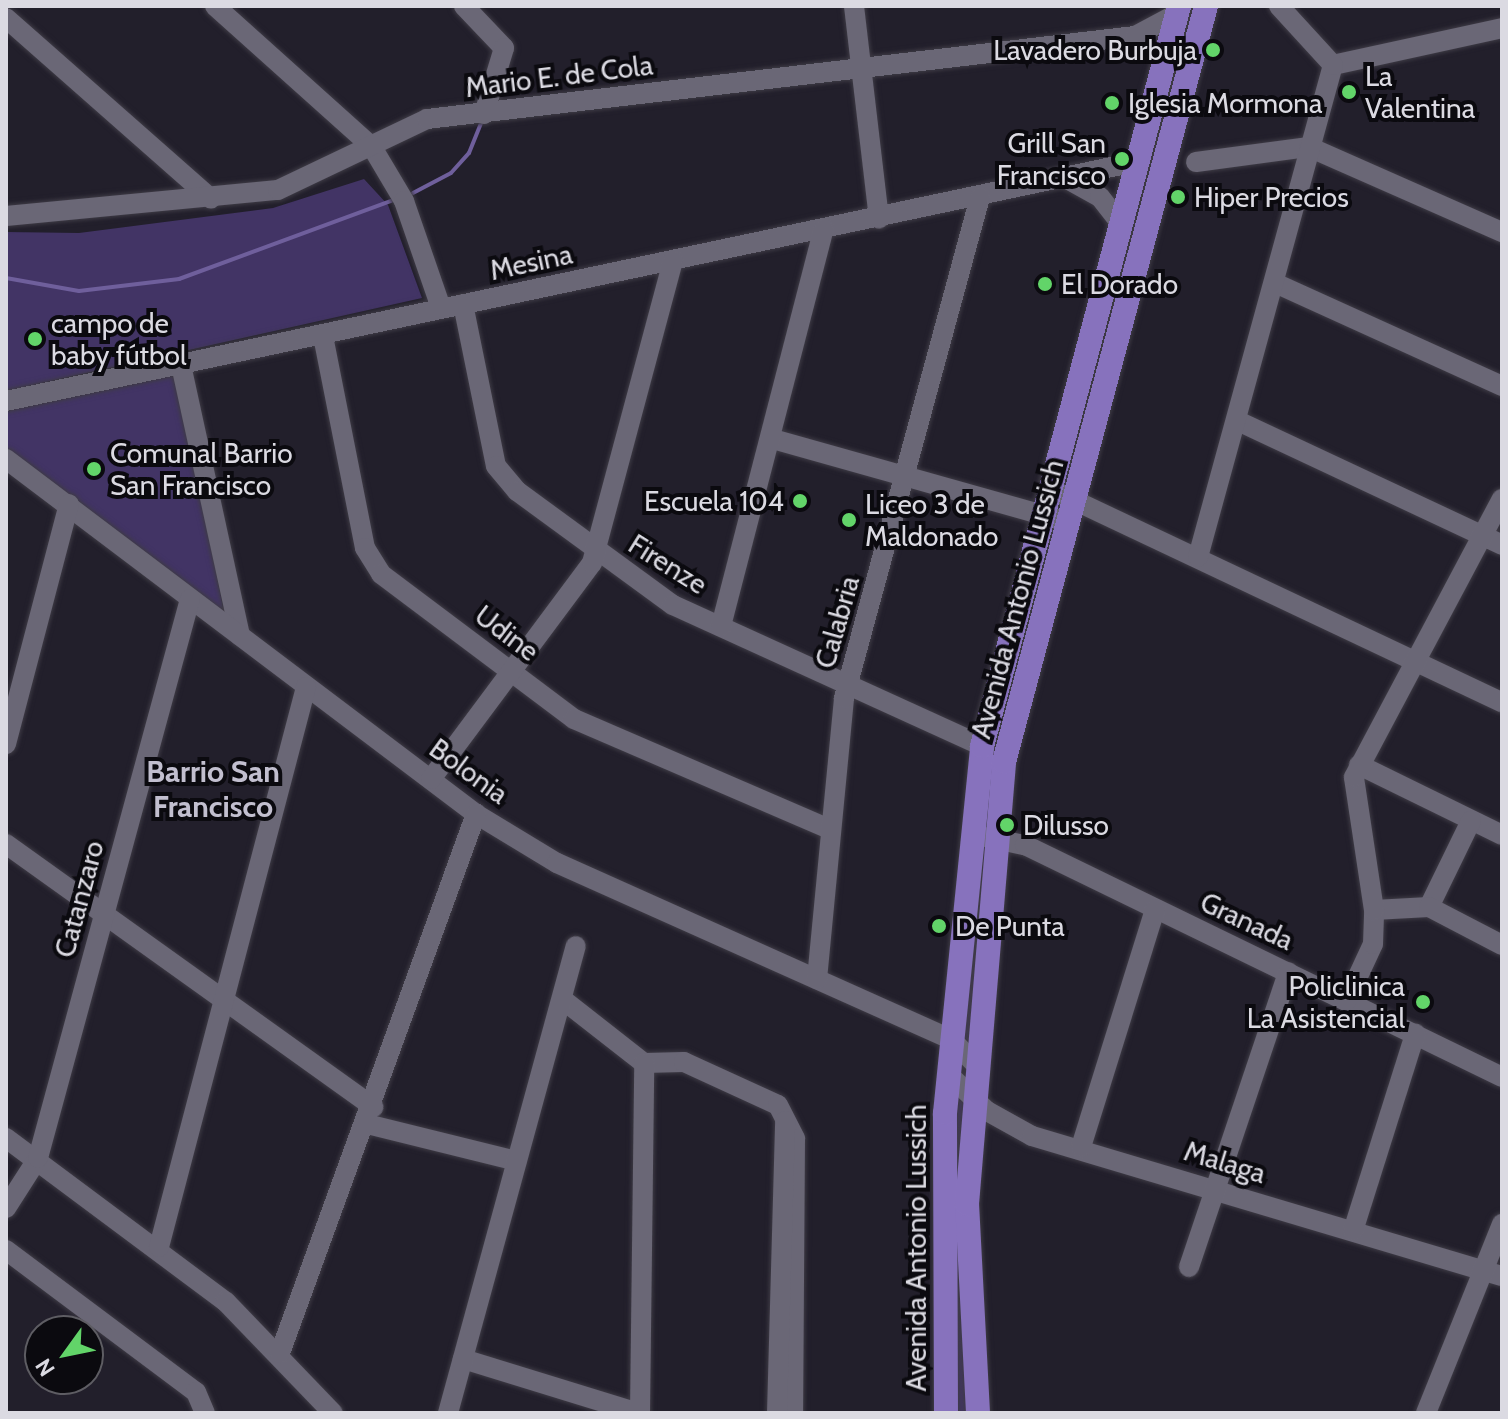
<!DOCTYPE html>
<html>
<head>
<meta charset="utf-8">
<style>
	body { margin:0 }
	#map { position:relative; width:1508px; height:1419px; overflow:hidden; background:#221f2b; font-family:Cabin,sans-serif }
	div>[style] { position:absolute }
	.green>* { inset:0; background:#423465 }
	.stream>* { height:4px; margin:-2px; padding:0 2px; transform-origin:2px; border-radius:2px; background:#6f5f9c }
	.roads { filter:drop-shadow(0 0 2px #3e3b45) drop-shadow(0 0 2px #3e3b45) }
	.minor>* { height:20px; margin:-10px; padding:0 10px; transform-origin:10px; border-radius:10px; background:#6a6776 }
	.major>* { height:24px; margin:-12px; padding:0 12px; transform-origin:12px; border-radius:12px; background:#8772bd }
	.dots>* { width:22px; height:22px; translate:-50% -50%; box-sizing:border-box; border:4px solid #0b0a0f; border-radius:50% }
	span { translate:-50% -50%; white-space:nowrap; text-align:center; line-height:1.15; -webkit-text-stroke:8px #0b0a0f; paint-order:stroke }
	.poi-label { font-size:28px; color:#dbdae2 }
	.right { translate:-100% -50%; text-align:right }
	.left { translate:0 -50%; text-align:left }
	.street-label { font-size:28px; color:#dbdae2 }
	.neighbourhood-label { font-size:30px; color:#c2bfcf; font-weight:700 }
	.frame { position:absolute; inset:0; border:8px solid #dbdae2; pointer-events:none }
	.north { position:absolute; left:24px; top:1315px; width:80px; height:80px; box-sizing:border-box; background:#0b0a0f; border:2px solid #5e5d63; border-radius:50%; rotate:237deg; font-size:22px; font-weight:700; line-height:32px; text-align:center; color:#dbdae2 }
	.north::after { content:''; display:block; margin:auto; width:28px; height:36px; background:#62d469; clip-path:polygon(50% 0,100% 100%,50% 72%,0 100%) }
</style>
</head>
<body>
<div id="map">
	<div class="green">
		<div style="clip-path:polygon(364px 179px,388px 205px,422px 298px,6px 391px,6px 232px,79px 233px,273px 208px)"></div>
		<div style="clip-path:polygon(176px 375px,225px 617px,6px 449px,6px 411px)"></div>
		<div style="clip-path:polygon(988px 843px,971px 1046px,964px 1036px,975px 856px)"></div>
		<div style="clip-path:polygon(956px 1093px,967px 1107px,970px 1413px,955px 1413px)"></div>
	</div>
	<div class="stream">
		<div style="left:413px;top:193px;width:43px;rotate:-27.8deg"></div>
		<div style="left:451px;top:173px;width:27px;rotate:-48deg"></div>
		<div style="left:469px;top:153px;width:35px;rotate:-68deg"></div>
		<div style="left:6px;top:278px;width:74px;rotate:10.1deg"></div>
		<div style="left:79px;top:291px;width:101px;rotate:-6.8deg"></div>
		<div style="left:179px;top:279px;width:226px;rotate:-20.2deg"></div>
	</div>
	<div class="roads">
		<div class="minor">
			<div style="left:215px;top:6px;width:211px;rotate:41.9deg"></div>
			<div style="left:372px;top:147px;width:63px;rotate:59.3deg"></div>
			<div style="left:404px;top:201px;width:113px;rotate:70.9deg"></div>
			<div style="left:464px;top:6px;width:58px;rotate:46.4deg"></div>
			<div style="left:504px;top:48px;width:69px;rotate:106.9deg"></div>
			<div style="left:854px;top:6px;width:214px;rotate:83.3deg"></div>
			<div style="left:6px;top:18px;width:273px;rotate:41.4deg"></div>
			<div style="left:1333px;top:65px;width:173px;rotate:-12.3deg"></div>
			<div style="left:1196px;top:162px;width:114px;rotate:-7.6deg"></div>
			<div style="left:1309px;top:147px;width:211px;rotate:23.8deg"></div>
			<div style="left:1069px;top:180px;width:35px;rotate:29deg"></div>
			<div style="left:1100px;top:197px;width:34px;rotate:52deg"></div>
			<div style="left:6px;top:216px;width:273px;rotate:-5.5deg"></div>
			<div style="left:278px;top:190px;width:165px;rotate:-25.5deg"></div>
			<div style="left:427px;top:119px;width:713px;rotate:-6.69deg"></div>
			<div style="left:1135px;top:36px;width:49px;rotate:-28.1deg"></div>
			<div style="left:1275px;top:283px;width:249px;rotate:24.4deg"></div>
			<div style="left:463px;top:304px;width:165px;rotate:78.5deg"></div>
			<div style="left:496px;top:466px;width:33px;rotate:50deg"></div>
			<div style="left:517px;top:491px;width:193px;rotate:36.2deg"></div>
			<div style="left:673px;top:605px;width:340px;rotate:24.5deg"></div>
			<div style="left:323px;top:336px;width:216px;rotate:78.8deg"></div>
			<div style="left:365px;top:548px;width:31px;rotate:58deg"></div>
			<div style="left:381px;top:574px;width:241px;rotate:36.9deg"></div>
			<div style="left:574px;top:719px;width:279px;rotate:23.3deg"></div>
			<div style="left:181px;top:365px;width:277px;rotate:77.7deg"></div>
			<div style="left:6px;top:401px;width:1154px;rotate:-11.95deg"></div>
			<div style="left:1240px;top:422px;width:289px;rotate:25.1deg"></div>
			<div style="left:773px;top:439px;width:295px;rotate:15.7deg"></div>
			<div style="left:6px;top:459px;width:589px;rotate:37.06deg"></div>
			<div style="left:476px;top:814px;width:95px;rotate:31.2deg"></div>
			<div style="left:557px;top:863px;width:433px;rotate:24.1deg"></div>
			<div style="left:952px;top:1040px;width:36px;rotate:46deg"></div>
			<div style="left:1061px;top:494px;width:488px;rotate:25.3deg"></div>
			<div style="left:1198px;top:557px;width:510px;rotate:-74.66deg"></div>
			<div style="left:1333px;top:65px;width:80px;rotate:-132.5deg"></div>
			<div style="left:721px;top:626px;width:410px;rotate:-75.5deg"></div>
			<div style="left:6px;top:744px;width:248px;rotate:-75.3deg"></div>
			<div style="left:1359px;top:765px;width:159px;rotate:26.1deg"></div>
			<div style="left:431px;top:779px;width:269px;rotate:-53.3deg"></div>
			<div style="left:592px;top:563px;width:313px;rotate:-75deg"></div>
			<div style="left:986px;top:837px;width:40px;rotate:12deg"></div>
			<div style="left:1025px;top:845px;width:530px;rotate:25.94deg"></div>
			<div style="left:6px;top:844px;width:452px;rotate:35.6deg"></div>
			<div style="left:1429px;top:907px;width:96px;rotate:-64deg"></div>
			<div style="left:1374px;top:910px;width:55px;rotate:-3.1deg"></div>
			<div style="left:1429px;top:907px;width:82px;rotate:27.5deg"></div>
			<div style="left:817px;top:979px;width:282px;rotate:-84.5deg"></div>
			<div style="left:844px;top:698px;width:519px;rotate:-74.81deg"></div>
			<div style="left:562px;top:999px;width:104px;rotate:38deg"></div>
			<div style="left:644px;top:1063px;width:40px;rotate:-1.4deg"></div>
			<div style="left:684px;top:1062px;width:103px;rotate:24.6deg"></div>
			<div style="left:778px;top:1105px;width:38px;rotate:63deg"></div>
			<div style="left:795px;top:1139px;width:274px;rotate:90.4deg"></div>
			<div style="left:1347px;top:1000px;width:62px;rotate:-65.1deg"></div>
			<div style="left:1373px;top:944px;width:34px;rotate:-88deg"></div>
			<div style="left:1374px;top:910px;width:134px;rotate:-98.6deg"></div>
			<div style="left:1354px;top:777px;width:315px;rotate:-62deg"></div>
			<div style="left:948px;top:1074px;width:54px;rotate:43.5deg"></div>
			<div style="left:987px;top:1111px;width:51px;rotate:29.1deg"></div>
			<div style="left:1032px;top:1136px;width:490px;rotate:16.6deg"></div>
			<div style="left:367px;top:1124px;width:154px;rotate:13.9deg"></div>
			<div style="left:6px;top:1138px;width:274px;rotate:36.7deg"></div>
			<div style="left:226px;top:1302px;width:154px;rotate:46.1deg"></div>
			<div style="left:1081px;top:1147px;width:249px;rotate:-72.7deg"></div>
			<div style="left:6px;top:1208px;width:59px;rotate:-57.4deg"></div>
			<div style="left:38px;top:1158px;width:579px;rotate:-74.79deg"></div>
			<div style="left:1353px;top:1231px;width:207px;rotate:-72.5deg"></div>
			<div style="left:159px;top:1247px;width:579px;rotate:-75.29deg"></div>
			<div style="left:6px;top:1250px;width:237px;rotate:36.8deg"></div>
			<div style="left:196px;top:1392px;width:23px;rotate:67deg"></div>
			<div style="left:1189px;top:1267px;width:311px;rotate:-71.4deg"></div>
			<div style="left:280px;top:1353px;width:574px;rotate:-70.02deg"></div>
			<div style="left:463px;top:1359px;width:183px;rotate:17.1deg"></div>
			<div style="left:448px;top:1413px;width:484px;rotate:-74.7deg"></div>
			<div style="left:640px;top:1413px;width:350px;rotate:-89.3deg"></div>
			<div style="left:777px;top:1413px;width:292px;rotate:-88.4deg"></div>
			<div style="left:1426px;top:1413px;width:204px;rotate:-68.1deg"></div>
		</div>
		<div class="major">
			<div style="left:946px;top:1413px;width:300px;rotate:-90.2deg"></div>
			<div style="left:945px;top:1113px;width:369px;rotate:-84.2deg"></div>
			<div style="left:982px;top:746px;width:766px;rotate:-75.09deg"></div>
			<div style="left:978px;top:1413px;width:209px;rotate:-93deg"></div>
			<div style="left:967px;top:1204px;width:444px;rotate:-85.2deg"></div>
			<div style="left:1004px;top:762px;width:783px;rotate:-75.04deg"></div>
		</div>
	</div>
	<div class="dots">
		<div style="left:1213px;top:50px;background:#62d469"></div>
		<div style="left:1349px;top:92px;background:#62d469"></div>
		<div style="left:1112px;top:103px;background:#62d469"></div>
		<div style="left:1122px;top:159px;background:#62d469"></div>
		<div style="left:1178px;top:197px;background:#62d469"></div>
		<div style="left:1045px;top:284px;background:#62d469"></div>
		<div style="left:35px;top:339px;background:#62d469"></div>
		<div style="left:94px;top:469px;background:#62d469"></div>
		<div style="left:800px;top:501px;background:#62d469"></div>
		<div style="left:849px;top:520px;background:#62d469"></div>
		<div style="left:1007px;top:825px;background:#62d469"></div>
		<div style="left:939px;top:926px;background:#62d469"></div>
		<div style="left:1423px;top:1002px;background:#62d469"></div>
	</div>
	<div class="poi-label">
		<span class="right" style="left:1197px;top:50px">Lavadero Burbuja</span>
		<span class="left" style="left:1365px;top:92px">La<br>Valentina</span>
		<span class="left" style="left:1128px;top:103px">Iglesia Mormona</span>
		<span class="right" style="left:1106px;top:159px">Grill San<br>Francisco</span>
		<span class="left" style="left:1194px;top:197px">Hiper Precios</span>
		<span class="left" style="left:1061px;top:284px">El Dorado</span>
		<span class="left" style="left:51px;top:339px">campo de<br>baby fútbol</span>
		<span class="left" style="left:110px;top:469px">Comunal Barrio<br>San Francisco</span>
		<span class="right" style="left:784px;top:501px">Escuela 104</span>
		<span class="left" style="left:865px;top:520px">Liceo 3 de<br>Maldonado</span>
		<span class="left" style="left:1023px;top:825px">Dilusso</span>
		<span class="left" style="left:955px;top:926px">De Punta</span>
		<span class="right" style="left:1405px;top:1002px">Policlinica<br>La Asistencial</span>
	</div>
	<div class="street-label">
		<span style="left:559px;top:76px;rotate:-7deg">Mario E. de Cola</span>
		<span style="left:531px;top:262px;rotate:-12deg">Mesina</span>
		<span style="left:668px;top:564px;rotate:32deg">Firenze</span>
		<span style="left:1017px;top:599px;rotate:-75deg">Avenida Antonio Lussich</span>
		<span style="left:837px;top:622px;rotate:-74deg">Calabria</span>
		<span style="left:507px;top:633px;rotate:37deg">Udine</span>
		<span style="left:469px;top:771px;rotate:36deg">Bolonia</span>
		<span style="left:79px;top:899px;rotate:-75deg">Catanzaro</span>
		<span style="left:1247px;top:921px;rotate:25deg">Granada</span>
		<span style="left:1225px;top:1162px;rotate:17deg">Malaga</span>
		<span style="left:916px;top:1248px;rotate:-90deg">Avenida Antonio Lussich</span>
	</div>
	<div class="neighbourhood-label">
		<span style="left:213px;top:789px">Barrio San<br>Francisco</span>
	</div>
	<div class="frame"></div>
	<div class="north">N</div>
</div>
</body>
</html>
